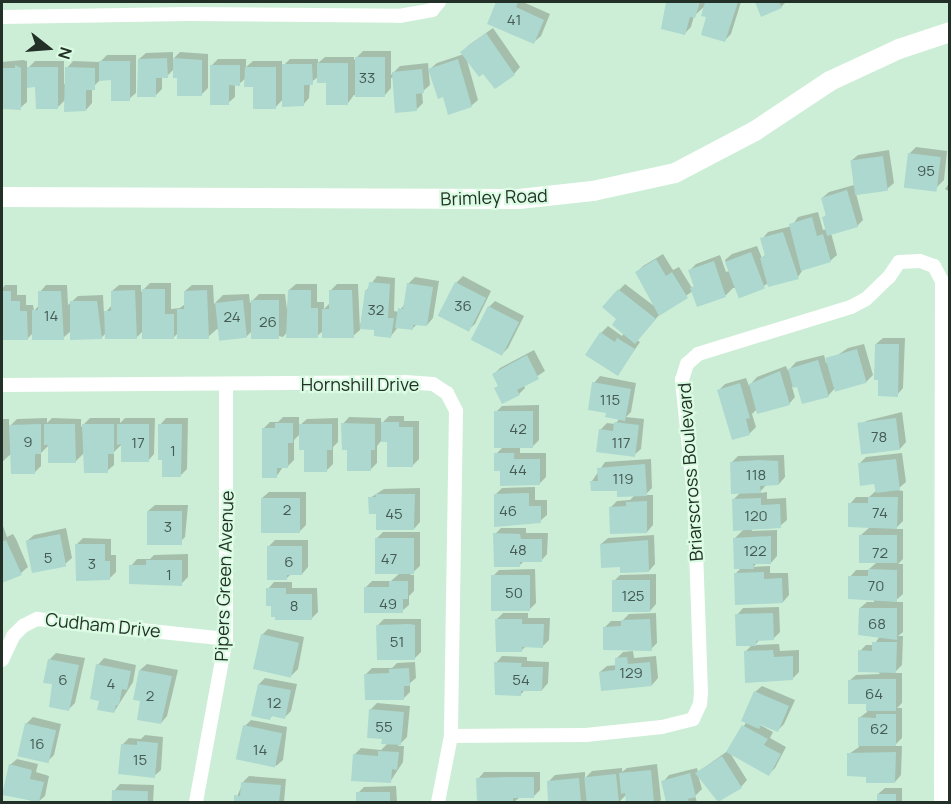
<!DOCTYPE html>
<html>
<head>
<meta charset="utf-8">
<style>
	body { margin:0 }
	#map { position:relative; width:951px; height:804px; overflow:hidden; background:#cdeed6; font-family:Manrope,sans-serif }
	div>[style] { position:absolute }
	.shadow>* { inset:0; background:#0003 }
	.building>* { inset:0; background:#acd8cf; transform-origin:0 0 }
	.street>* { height:14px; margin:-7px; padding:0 7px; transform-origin:7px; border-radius:7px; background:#fff }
	.secondary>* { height:20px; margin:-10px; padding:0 10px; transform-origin:10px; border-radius:10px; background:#fff }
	span { translate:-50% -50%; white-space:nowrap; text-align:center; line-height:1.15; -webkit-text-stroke:4.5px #dafce3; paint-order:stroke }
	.number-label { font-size:15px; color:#455a51 }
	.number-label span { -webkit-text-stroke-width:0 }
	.street-label { font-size:18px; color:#233027 }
	.frame { position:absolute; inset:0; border:3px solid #233027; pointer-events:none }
	.north { position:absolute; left:18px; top:18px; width:60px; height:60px; -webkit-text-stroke:4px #dafce3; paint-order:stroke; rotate:107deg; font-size:16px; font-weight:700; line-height:24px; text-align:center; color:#233027 }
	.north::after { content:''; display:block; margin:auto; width:21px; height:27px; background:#233027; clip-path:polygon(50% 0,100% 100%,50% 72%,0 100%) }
</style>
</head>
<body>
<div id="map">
	<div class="shadow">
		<div style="clip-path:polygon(498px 2px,523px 2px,550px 14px,541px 36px,534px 42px,489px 23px)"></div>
		<div style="clip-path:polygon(668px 2px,741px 2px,731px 34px,725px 40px,708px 16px,705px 6px,694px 16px,691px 27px,684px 34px,662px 28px)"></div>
		<div style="clip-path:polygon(756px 2px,786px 2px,781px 7px,762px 15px)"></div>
		<div style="clip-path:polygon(493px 28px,520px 67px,514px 74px,484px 72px,466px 57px,478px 100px,471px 106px,444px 95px,430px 69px,437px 63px,464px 54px,462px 52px,469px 45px)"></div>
		<div style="clip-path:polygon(363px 51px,391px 51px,391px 75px,400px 66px,428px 63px,430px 85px,422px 92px,423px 103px,417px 109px,394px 77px,391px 78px,391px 88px,385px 95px,354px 95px,348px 103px,328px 82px,318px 77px,310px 83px,309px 98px,303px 105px,283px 99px,275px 108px,246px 78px,239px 84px,235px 84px,235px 97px,228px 103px,211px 66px,218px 59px,246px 59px,246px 67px,253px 61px,282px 61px,282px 67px,290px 59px,318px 59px,318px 63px,325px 57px,354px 57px,354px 60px)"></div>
		<div style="clip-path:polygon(173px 52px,173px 59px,180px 52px,208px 54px,208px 88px,202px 94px,178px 76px,174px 69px,167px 76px,162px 76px,162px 89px,155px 96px,139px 59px,146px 53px)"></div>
		<div style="clip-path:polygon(107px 55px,136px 55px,136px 93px,129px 99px,112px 79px,101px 79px,92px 88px,92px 103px,86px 110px,66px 99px,57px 108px,37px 86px,27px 86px,27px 102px,20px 108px,2px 108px,2px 62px,23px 60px,27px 61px,27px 69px,35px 61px,64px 61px,64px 84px,66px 84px,67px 68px,73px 61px,100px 62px)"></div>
		<div style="clip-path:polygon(916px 147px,947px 151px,944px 180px,937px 187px,909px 154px)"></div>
		<div style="clip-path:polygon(889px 150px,894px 183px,887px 189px,855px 190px,863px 220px,857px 226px,831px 233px,837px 255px,830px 261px,804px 268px,798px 277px,768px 283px,764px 286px,733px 288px,726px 295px,698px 306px,693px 291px,661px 313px,637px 340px,640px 342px,618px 374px,601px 333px,608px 326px,622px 336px,624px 333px,618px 319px,619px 290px,625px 284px,658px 309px,637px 272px,643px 266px,663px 254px,673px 270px,679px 267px,692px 288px,695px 285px,690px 270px,696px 264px,720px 255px,726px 272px,729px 271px,725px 260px,732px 254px,757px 246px,762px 258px,766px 254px,762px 239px,768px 232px,792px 226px,798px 217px,818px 212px,823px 230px,827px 229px,823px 218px,827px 214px,822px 198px,829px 192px,854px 185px,851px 161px,858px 155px)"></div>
		<div style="clip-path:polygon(950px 182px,950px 192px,945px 189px)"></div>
		<div style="clip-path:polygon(377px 276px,395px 278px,394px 311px,399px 312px,406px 302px,408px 284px,415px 277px,439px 281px,433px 318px,427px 325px,417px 324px,412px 329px,398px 327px,391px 336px,376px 329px,360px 327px,366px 291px)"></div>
		<div style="clip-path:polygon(463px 276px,491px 291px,475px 324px,468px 330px,456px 283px)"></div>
		<div style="clip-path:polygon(150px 283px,171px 283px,171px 309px,180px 308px,185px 304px,185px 291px,192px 285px,213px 285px,214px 304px,223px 295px,249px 294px,250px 303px,259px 294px,285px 294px,287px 310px,289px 290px,296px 284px,317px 284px,317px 302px,324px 302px,324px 309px,331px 302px,331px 290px,337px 284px,358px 284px,360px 330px,353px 336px,324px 330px,317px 336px,288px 331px,283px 337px,253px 330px,246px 337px,217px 329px,208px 337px,179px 332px,173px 338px,144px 330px,136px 338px,106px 333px,101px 338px,72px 330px,63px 338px,33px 333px,28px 338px,2px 338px,2px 289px,5px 285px,17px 285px,17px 295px,26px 295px,26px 305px,33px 305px,34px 311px,40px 304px,40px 292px,46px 285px,67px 285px,68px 305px,78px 296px,103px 295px,104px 314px,112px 305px,112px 291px,119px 285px,141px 285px,141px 292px)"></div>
		<div style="clip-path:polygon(495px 301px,524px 316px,508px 348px,501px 355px,489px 307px)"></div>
		<div style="clip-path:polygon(883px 338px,905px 338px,903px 388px,897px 395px,876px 344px)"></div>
		<div style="clip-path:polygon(864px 344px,873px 375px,866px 382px,835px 388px,828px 396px,798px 385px,792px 387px,795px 397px,789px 404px,757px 409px,752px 414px,756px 427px,750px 433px,733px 438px,719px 390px,725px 384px,746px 378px,749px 386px,757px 377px,786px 366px,788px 371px,796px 362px,824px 355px,826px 363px,848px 348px)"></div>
		<div style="clip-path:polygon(534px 350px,545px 371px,524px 385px,525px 388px,519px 394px,499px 385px,494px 374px,500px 368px)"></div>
		<div style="clip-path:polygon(600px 376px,636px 383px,631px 412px,626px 417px,644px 419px,641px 449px,634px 455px,600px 430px,607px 423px,615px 424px,620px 418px,607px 412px,594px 383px)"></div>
		<div style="clip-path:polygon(539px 405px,539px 440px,533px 446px,520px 446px,520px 453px,546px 453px,546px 477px,539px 484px,501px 469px,496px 454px,503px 447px,496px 412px,502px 406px)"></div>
		<div style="clip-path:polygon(902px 412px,906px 442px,900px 449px,860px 428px,866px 421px)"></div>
		<div style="clip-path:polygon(389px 416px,404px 416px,404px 421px,419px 421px,419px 459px,412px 466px,388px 441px,381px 441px,377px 446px,377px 463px,370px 470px,348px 449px,343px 424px,349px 417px,381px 418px,381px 424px)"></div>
		<div style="clip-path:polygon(283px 417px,299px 417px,299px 426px,307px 419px,338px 418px,338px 442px,333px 447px,333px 464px,327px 470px,305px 449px,301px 433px,294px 440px,294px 460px,287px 467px,283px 467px,276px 477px,263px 429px,270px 422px,278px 422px)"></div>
		<div style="clip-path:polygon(47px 418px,47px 423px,52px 418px,81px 419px,81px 427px,90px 418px,120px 418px,120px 423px,125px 418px,155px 418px,154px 454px,148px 461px,123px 443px,114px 452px,114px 465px,107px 471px,85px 452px,75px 462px,50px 444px,41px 453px,41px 466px,35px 472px,12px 453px,2px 462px,2px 419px,9px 419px,9px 427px,17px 419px)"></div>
		<div style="clip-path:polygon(166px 418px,188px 418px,187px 469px,181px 475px,164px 458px,160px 425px)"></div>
		<div style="clip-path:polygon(902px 453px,906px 482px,899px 488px,892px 489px,903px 491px,903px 521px,895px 529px,903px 529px,903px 559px,898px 564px,903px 564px,903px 594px,894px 602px,903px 602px,903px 632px,898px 636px,903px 636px,902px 665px,894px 673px,902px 673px,902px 703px,897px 708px,902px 708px,902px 738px,894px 746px,902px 746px,901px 775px,895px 782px,868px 775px,849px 754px,859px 747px,859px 718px,867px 712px,868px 703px,849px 681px,856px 675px,880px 674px,860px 651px,866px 645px,874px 645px,880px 636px,860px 608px,867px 602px,874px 602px,874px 599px,850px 577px,856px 570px,868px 570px,876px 563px,861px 535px,870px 527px,850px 504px,856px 497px,869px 497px,877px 490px,876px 483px,859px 464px,866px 457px)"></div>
		<div style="clip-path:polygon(784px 455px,785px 477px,779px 484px,767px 484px,759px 493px,767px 492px,767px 499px,786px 498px,787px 520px,780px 526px,751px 528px,752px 531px,777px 530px,777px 556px,771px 563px,757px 563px,753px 567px,770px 566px,770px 573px,788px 573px,789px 595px,783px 602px,735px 574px,742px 567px,735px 538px,744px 529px,733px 500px,741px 492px,731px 463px,738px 456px)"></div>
		<div style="clip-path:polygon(651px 459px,652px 488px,645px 495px,653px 495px,653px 525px,647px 532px,611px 507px,617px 501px,630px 500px,635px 495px,592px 481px,605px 462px)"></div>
		<div style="clip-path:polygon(535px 487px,535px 500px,547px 500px,547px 515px,540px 521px,495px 495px,502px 488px)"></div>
		<div style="clip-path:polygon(420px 488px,420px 522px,414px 529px,377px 512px,370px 498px,384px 489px)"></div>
		<div style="clip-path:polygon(269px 492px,306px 492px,306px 525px,299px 532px,262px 498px)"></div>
		<div style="clip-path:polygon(155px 505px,188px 505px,185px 537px,178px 544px,148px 511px)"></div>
		<div style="clip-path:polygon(3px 526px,7px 537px,13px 534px,16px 539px,28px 567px,21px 573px,2px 581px)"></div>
		<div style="clip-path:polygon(66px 528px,72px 558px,65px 564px,27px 541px,34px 535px)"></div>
		<div style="clip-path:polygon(501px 528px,526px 528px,526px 533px,548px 533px,547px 554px,541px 561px,524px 561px,520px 565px,495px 534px)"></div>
		<div style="clip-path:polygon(383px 532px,420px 532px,420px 566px,410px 575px,414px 575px,414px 591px,409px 596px,409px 605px,402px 611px,366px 587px,372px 581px,391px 581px,400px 573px,376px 539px)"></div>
		<div style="clip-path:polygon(654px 535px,655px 564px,649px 571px,601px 544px,608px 538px)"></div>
		<div style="clip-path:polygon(83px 538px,111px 539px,111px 555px,116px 555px,116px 572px,109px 579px,76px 545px)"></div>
		<div style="clip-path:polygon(275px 540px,308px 540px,308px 567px,302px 574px,291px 574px,287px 578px,269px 546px)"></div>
		<div style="clip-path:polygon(188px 554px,188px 577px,181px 584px,131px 566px,137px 559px,150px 559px,154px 555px)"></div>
		<div style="clip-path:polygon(535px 569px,536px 603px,529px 610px,493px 576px,499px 570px)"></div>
		<div style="clip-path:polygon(656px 574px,656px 604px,650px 611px,613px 582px,620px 575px)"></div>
		<div style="clip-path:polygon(274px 582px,292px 582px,292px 588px,317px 588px,318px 612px,311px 619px,273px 604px,268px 589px)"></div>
		<div style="clip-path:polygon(779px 607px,780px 632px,773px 639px,760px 639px,755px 645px,779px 644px,780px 651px,799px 650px,799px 672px,793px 678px,745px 652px,753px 644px,737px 615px,743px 608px)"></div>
		<div style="clip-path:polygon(503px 613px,528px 613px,528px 618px,550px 618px,549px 640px,543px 646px,526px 646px,522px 650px,497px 619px)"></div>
		<div style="clip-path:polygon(656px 613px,657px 643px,651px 649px,604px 628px,611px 621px,622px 621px,629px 614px)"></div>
		<div style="clip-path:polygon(384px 619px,421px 619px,421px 652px,415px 658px,378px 625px)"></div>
		<div style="clip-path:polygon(268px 629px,304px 637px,298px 669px,291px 676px,262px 635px)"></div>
		<div style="clip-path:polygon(633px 651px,634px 658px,656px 656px,658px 678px,652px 685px,600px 672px,607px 666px,617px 665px,616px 659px,623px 652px)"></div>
		<div style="clip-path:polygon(56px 653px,85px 658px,75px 703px,68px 710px,54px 683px,50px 659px)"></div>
		<div style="clip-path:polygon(502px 656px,527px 657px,527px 661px,549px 662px,548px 683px,542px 690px,525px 690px,521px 694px,496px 663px)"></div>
		<div style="clip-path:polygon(104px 658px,136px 665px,133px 682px,114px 712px,101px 700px,98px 665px)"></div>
		<div style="clip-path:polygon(415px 662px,416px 678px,410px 683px,410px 692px,404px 698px,366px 674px,372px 668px,392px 668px,397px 663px)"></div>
		<div style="clip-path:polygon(147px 664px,178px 670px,167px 716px,161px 723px,140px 670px)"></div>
		<div style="clip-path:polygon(265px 678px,297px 684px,291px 711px,285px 717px,273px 715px,270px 718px,259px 684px)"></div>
		<div style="clip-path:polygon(762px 686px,795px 700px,784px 724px,778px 730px,761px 723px,760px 725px,773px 732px,770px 738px,786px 747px,775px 768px,768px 775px,730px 753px,747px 780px,741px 787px,698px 775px,702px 789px,695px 796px,697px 802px,668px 802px,663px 782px,669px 775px,697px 768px,698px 772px,729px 750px,747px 721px,755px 692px)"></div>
		<div style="clip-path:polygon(377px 703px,410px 706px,407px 737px,398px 746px,404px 746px,403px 762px,390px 782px,354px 755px,361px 748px,381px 750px,388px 743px,383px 738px,370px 710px)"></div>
		<div style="clip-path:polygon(33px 717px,61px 724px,54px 755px,47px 762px,26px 724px)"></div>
		<div style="clip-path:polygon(251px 720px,287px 727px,283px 760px,276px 766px,245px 726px)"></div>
		<div style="clip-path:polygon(145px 735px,163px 737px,161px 770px,154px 776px,122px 745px,129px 738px,141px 739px)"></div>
		<div style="clip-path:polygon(17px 759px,38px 764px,36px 772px,49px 776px,45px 796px,38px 802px,3px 794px,10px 765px)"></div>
		<div style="clip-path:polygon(657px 764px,661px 800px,659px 802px,628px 802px,627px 794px,619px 802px,554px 802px,548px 782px,555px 775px,585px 772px,585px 778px,592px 771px,622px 768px,622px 772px,627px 768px)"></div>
		<div style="clip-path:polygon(484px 772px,540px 772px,540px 790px,534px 796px,519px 798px,514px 802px,478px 802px,478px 779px)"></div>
		<div style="clip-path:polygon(249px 776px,286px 779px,284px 802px,235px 802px,243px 782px)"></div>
		<div style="clip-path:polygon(120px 784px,154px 785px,153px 802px,113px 802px,114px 791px)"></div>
		<div style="clip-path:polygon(396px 786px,397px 802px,357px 802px,357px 794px,364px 787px)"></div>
		<div style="clip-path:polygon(885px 788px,902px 788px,902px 802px,878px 802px,878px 794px)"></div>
	</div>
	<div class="building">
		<div style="clip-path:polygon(496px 2px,518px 2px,516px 7px,544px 20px,534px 44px,487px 24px)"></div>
		<div style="clip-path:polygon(666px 2px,700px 2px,695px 18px,690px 17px,685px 35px,661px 29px)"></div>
		<div style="clip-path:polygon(705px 2px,738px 2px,725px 42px,701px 35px,706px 17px,701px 16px)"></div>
		<div style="clip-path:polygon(755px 2px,779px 2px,782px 8px,761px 17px)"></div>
		<div style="clip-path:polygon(486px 33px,515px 75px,495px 89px,483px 74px,479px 77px,460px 52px)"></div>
		<div style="left:355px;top:57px;width:30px;height:40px"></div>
		<div style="clip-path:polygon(167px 58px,168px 78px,156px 78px,156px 97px,137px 97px,138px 59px)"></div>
		<div style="clip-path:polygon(173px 58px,202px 60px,202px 96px,177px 96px,177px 78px,173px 78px)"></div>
		<div style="clip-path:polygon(458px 59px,472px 107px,448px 115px,443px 97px,438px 99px,428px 69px)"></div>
		<div style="clip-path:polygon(99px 61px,130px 61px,130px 101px,111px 101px,111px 80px,99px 81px)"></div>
		<div style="clip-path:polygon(317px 63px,348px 63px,348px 105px,326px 105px,326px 83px,317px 83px)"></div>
		<div style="clip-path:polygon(282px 64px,312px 64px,313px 85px,304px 85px,304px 106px,282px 107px)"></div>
		<div style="clip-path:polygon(15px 65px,21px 68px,21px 110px,2px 109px,2px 68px,15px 68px)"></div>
		<div style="clip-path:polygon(210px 65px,240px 65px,240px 86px,229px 85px,229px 105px,210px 105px)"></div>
		<div style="clip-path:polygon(27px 67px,58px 67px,58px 109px,36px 109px,35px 87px,27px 88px)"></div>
		<div style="clip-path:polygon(65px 67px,95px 68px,95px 90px,86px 90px,86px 111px,64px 112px)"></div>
		<div style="clip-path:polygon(245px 67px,276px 67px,276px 109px,253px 109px,253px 87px,244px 87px)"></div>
		<div style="clip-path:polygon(422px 69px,424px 93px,416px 94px,417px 111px,395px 113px,392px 72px)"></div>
		<div style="left:908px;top:153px;width:33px;height:35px;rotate:7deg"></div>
		<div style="left:883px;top:156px;width:35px;height:33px;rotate:82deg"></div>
		<div style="clip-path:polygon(847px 190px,858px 227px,827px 236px,822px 217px,826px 216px,821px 198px)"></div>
		<div style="clip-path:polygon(812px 217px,817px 236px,823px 234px,831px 262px,801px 271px,789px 224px)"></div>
		<div style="clip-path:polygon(783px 232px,799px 279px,768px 287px,760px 258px,765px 256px,760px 238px)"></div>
		<div style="left:751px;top:252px;width:39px;height:28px;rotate:69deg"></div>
		<div style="clip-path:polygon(656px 259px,666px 276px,672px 272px,688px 298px,659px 316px,635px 272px)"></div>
		<div style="clip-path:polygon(714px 261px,726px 297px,697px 307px,690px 288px,694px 287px,688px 270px)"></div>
		<div style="clip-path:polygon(369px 282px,390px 284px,388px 318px,394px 318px,391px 338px,374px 336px,374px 330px,360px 329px,365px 290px,368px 290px)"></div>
		<div style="left:455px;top:282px;width:35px;height:38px;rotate:27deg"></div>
		<div style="clip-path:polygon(407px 283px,433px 287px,427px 326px,413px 325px,413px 330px,395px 328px,398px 308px,403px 309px)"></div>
		<div style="clip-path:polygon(142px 289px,165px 289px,165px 314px,174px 314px,174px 339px,142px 339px)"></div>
		<div style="clip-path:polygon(618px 289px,656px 319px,635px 344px,612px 325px,616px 319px,602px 307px)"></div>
		<div style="clip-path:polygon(135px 290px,137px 339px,105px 339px,104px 311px,111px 311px,111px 291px)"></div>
		<div style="clip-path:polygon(207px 290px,209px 339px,177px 339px,177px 309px,184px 309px,184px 291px)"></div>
		<div style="clip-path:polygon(288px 290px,311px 290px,311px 308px,318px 308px,318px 338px,286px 338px)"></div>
		<div style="clip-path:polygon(329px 290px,352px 290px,354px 338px,322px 338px,322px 309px,329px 309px)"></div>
		<div style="clip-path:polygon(2px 291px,11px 291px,11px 301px,20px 301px,20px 311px,27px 311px,28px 340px,2px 340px)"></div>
		<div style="clip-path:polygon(38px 291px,61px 291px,64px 340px,32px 340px,32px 310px,38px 310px)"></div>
		<div style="left:243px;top:300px;width:38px;height:28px;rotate:84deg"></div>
		<div style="left:251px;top:300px;width:28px;height:39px"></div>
		<div style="clip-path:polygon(70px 301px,97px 301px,102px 339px,70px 340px)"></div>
		<div style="left:488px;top:306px;width:35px;height:38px;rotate:27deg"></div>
		<div style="clip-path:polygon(600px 332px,615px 342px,617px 338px,635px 349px,618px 376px,585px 355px)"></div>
		<div style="clip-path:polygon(875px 344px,899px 344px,898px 397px,878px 396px,878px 380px,874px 380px)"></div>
		<div style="left:857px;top:349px;width:35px;height:33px;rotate:74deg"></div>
		<div style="clip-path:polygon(527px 355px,539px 379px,517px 390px,520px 395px,502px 404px,494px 388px,498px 386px,492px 374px)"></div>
		<div style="clip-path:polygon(818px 360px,829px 397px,802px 404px,797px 387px,793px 388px,788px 369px)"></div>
		<div style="clip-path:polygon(780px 371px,790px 405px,757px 414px,749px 384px)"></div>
		<div style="clip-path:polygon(592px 382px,631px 389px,625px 421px,605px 417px,606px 413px,588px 410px)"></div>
		<div style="clip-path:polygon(740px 383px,750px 418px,746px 419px,750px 435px,732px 440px,717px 390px)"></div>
		<div style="left:533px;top:411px;width:37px;height:39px;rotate:90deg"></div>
		<div style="left:896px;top:418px;width:32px;height:39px;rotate:83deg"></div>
		<div style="clip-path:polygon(381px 422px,399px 422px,399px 427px,413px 427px,413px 467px,387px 467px,387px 442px,381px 442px)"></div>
		<div style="clip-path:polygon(614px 422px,639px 425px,635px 457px,596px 452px,599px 429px,613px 431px)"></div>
		<div style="clip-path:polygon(275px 423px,293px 423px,293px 443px,288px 443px,288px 468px,277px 468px,277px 478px,262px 478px,262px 428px,275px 428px)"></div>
		<div style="clip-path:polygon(341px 423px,375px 424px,375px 450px,371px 450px,371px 471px,347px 471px,347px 450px,342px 450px)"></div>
		<div style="clip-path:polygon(41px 424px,41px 454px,35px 454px,35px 474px,11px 474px,9px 425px)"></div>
		<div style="clip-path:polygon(44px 424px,75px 424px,76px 463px,48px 463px,48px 445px,44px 445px)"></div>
		<div style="clip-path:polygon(82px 424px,114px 424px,114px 454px,108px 454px,108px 473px,84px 473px)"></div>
		<div style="clip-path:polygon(117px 424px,149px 424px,149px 462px,121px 462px,121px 444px,117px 445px)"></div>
		<div style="clip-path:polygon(158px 424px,182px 424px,181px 477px,162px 477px,162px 460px,158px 460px)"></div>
		<div style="clip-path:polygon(299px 424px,332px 424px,332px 450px,327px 450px,327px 472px,304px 472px,304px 450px,299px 450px)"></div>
		<div style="clip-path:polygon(494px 453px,514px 453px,514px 459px,540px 459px,540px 485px,500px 486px,500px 471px,494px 471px)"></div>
		<div style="clip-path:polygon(896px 459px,900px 490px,876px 493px,874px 484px,860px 486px,858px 463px)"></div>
		<div style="clip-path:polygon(759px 460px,778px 461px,779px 485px,760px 486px,761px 493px,731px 494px,730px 462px)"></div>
		<div style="clip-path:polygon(645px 464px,647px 496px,617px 497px,617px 491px,591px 491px,590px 481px,598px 481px,597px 468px)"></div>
		<div style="clip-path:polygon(529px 493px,529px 506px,541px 506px,541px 523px,494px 527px,494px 494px)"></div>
		<div style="clip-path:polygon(375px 494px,415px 494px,414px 530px,376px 530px,376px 514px,369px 514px,368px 497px,376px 497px)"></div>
		<div style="clip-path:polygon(868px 497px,898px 497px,897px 529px,848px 527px,848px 503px,868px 503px)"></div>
		<div style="left:261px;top:498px;width:39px;height:35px"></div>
		<div style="clip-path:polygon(761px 498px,761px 505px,780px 504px,781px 528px,733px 531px,732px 499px)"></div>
		<div style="clip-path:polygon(647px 501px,647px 533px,610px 534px,609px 507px,626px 506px,626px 502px)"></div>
		<div style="left:147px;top:511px;width:35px;height:34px"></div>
		<div style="clip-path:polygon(493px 533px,520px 534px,521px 539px,542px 539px,542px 562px,520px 562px,520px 567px,494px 567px)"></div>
		<div style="left:60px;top:534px;width:33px;height:35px;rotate:79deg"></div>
		<div style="left:859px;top:535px;width:38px;height:28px"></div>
		<div style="clip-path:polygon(771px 536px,771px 564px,753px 564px,754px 569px,734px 569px,733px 538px)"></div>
		<div style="left:375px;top:538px;width:39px;height:36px"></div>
		<div style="clip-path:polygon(6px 540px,22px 575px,2px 583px,2px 542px)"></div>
		<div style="clip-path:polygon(648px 540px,649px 572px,620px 573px,620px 567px,601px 568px,600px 544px)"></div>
		<div style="clip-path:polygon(75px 544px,105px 544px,105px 561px,110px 561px,110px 580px,76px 581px)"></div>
		<div style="clip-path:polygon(267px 546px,302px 546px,302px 575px,287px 575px,287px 580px,267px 580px)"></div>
		<div style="clip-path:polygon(146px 560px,182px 560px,182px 586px,129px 584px,129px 565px,146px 565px)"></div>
		<div style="clip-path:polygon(868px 569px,897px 570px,897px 602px,848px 599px,848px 576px,868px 576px)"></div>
		<div style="clip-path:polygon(764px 572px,764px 579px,782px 578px,783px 603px,735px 605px,734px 573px)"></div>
		<div style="left:530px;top:575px;width:36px;height:39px;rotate:90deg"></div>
		<div style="left:650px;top:580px;width:32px;height:38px;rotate:90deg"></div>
		<div style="clip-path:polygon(389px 581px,408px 581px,408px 599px,403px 599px,403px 613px,364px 613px,364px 587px,389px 587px)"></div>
		<div style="clip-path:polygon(266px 588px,286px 588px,286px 594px,312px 594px,312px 620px,275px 620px,275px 617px,271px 617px,271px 606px,266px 606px)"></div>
		<div style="clip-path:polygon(859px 608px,897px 608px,897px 640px,858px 635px)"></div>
		<div style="clip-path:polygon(773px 613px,774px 640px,756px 641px,756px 646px,736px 646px,735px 614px)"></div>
		<div style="clip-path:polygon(495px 619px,522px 619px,522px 624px,544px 624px,543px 648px,522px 647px,522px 652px,496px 652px)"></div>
		<div style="clip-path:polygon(650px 619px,652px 651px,603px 650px,603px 627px,621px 626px,621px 620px)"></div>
		<div style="clip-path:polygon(410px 624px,415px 625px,415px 660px,377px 660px,376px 625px)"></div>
		<div style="left:261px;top:634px;width:39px;height:36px;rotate:13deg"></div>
		<div style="clip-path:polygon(872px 642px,897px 642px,896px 673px,858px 672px,858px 650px,872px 651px)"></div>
		<div style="clip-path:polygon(773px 650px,774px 657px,793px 656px,793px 680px,745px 683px,744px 651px)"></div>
		<div style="clip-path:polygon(627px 657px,628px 664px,650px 662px,652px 686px,601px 691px,599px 672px,615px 670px,615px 658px)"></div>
		<div style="clip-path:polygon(48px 659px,79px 665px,69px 711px,49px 707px,52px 684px,43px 683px)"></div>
		<div style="clip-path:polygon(494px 662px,522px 663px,521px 667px,543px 667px,542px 691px,521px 691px,521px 696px,495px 695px)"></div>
		<div style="clip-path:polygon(96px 664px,131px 671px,127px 690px,122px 689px,119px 705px,116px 705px,114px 713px,97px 710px,99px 701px,90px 699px)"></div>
		<div style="clip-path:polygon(409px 668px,410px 686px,404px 686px,404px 700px,365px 700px,364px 674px,389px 673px,389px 669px)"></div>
		<div style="clip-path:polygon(139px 670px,172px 676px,161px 724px,137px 720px,140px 701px,133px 700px)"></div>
		<div style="clip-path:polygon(866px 679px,896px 679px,896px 711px,866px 711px,866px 704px,848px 704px,848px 680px)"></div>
		<div style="clip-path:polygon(258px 684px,291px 690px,285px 719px,271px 716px,270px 720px,251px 716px)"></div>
		<div style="clip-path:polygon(754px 691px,789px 706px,778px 732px,761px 725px,759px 729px,741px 721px)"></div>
		<div style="clip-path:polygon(369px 709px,404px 712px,401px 745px,381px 744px,382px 739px,367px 738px)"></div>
		<div style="clip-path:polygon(876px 714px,896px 714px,896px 746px,858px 746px,858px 717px,876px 718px)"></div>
		<div style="left:25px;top:723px;width:32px;height:34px;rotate:13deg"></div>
		<div style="left:243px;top:725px;width:40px;height:35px;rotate:12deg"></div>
		<div style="clip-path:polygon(742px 725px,768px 739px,764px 745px,781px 754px,769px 776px,726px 752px)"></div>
		<div style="clip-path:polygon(137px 741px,158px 743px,155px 778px,118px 774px,121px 744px,137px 745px)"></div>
		<div style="clip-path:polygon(378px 751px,399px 752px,397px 770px,392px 769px,391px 783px,351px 781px,353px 754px,378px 756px)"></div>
		<div style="clip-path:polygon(896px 752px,895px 783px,866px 783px,866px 777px,847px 776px,847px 753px)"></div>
		<div style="clip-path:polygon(722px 756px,742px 788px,718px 802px,695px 773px)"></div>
		<div style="clip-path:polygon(9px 764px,32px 770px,30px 779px,44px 782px,39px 802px,2px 795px)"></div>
		<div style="clip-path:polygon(651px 770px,654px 802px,626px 802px,625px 793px,621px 794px,619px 773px)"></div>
		<div style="clip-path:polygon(690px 773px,696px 797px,688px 799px,689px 802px,666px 802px,661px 781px)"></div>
		<div style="left:616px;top:774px;width:28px;height:32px;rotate:84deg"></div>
		<div style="clip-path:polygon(507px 777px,534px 777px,534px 798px,513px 798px,513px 802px,477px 802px,476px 778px)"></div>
		<div style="clip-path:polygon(579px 778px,581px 802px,548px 801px,547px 781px)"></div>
		<div style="clip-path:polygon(241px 782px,281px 785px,279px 802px,234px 802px,234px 795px,240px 796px)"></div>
		<div style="left:112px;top:790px;width:36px;height:12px;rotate:2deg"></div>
		<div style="left:390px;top:792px;width:10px;height:34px;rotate:90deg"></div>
		<div style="left:877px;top:794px;width:19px;height:8px"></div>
	</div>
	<div class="street">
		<div style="left:2px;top:17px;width:186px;rotate:-0.9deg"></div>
		<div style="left:188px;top:14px;width:211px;rotate:0.5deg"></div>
		<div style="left:399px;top:16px;width:34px;rotate:-10deg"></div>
		<div style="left:432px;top:10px;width:11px;rotate:-49deg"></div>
		<div style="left:2px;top:385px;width:403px;rotate:-0.4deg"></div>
		<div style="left:405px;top:382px;width:28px;rotate:4deg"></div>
		<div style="left:433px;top:384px;width:17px;rotate:33deg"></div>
		<div style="left:447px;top:393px;width:20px;rotate:63deg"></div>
		<div style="left:456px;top:411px;width:325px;rotate:90.9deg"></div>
		<div style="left:451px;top:736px;width:67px;rotate:101.1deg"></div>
		<div style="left:2px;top:660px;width:26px;rotate:-65deg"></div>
		<div style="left:13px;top:636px;width:14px;rotate:-45deg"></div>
		<div style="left:23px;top:626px;width:16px;rotate:-27deg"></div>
		<div style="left:37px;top:619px;width:190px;rotate:6deg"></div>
		<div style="left:451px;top:736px;width:135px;rotate:-0.4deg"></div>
		<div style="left:586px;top:735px;width:76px;rotate:-6deg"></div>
		<div style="left:662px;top:727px;width:32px;rotate:-14deg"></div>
		<div style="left:693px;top:719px;width:17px;rotate:-65deg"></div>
		<div style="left:700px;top:704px;width:11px;rotate:-85deg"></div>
		<div style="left:701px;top:693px;width:196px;rotate:-92deg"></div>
		<div style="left:694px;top:497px;width:118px;rotate:-95.9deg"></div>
		<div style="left:682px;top:380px;width:17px;rotate:-73deg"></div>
		<div style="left:687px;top:364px;width:15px;rotate:-42deg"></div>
		<div style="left:698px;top:354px;width:160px;rotate:-17.1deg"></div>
		<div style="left:851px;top:307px;width:17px;rotate:-28deg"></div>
		<div style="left:866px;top:299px;width:32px;rotate:-44deg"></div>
		<div style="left:889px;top:277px;width:18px;rotate:-56deg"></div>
		<div style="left:899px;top:262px;width:21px;rotate:-3deg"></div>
		<div style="left:920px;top:261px;width:15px;rotate:20deg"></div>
		<div style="left:934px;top:266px;width:17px;rotate:62deg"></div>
		<div style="left:942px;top:281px;width:521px;rotate:90.11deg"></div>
		<div style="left:196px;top:802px;width:166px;rotate:-79.6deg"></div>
		<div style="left:226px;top:639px;width:255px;rotate:-90deg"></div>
	</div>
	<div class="secondary">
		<div style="left:2px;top:197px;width:517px;rotate:0.22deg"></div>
		<div style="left:519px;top:199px;width:74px;rotate:-6.2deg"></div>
		<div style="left:593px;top:191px;width:84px;rotate:-12.4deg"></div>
		<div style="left:675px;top:173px;width:90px;rotate:-27.7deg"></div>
		<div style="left:755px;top:131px;width:90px;rotate:-33.7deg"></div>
		<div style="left:830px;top:81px;width:76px;rotate:-24.9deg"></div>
		<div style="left:899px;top:49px;width:54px;rotate:-18.4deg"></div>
	</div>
	<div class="number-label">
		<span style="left:514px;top:20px">41</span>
		<span style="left:367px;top:78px">33</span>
		<span style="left:926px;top:171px">95</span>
		<span style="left:463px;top:306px">36</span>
		<span style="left:376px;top:310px">32</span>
		<span style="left:51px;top:316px">14</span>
		<span style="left:232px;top:317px">24</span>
		<span style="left:268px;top:322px">26</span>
		<span style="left:610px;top:400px">115</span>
		<span style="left:518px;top:429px">42</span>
		<span style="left:879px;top:437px">78</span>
		<span style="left:28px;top:442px">9</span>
		<span style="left:138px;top:443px">17</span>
		<span style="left:621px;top:443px">117</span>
		<span style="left:173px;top:451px">1</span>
		<span style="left:518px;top:470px">44</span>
		<span style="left:756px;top:475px">118</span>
		<span style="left:623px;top:479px">119</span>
		<span style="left:287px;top:510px">2</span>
		<span style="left:508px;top:511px">46</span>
		<span style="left:880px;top:513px">74</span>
		<span style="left:394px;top:514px">45</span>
		<span style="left:756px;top:516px">120</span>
		<span style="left:168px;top:527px">3</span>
		<span style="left:518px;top:550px">48</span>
		<span style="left:755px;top:551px">122</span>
		<span style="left:880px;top:553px">72</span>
		<span style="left:48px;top:558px">5</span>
		<span style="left:389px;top:559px">47</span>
		<span style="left:289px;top:562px">6</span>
		<span style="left:92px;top:564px">3</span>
		<span style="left:169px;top:575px">1</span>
		<span style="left:876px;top:586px">70</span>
		<span style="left:514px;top:593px">50</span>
		<span style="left:633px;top:596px">125</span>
		<span style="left:388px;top:604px">49</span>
		<span style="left:294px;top:606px">8</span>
		<span style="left:877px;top:624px">68</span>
		<span style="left:397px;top:642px">51</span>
		<span style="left:631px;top:673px">129</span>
		<span style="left:63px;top:680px">6</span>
		<span style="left:521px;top:680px">54</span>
		<span style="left:111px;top:684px">4</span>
		<span style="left:874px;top:694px">64</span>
		<span style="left:150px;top:696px">2</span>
		<span style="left:274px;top:703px">12</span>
		<span style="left:384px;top:727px">55</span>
		<span style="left:879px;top:729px">62</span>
		<span style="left:37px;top:744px">16</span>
		<span style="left:260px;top:750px">14</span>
		<span style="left:140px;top:760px">15</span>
	</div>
	<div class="street-label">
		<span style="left:494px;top:197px;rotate:-2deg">Brimley Road</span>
		<span style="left:360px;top:384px">Hornshill Drive</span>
		<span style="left:690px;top:472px;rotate:-94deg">Briarscross Boulevard</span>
		<span style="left:224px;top:576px;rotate:-88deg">Pipers Green Avenue</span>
		<span style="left:103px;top:625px;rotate:6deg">Cudham Drive</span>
	</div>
	<div class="frame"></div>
	<div class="north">N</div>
</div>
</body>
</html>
